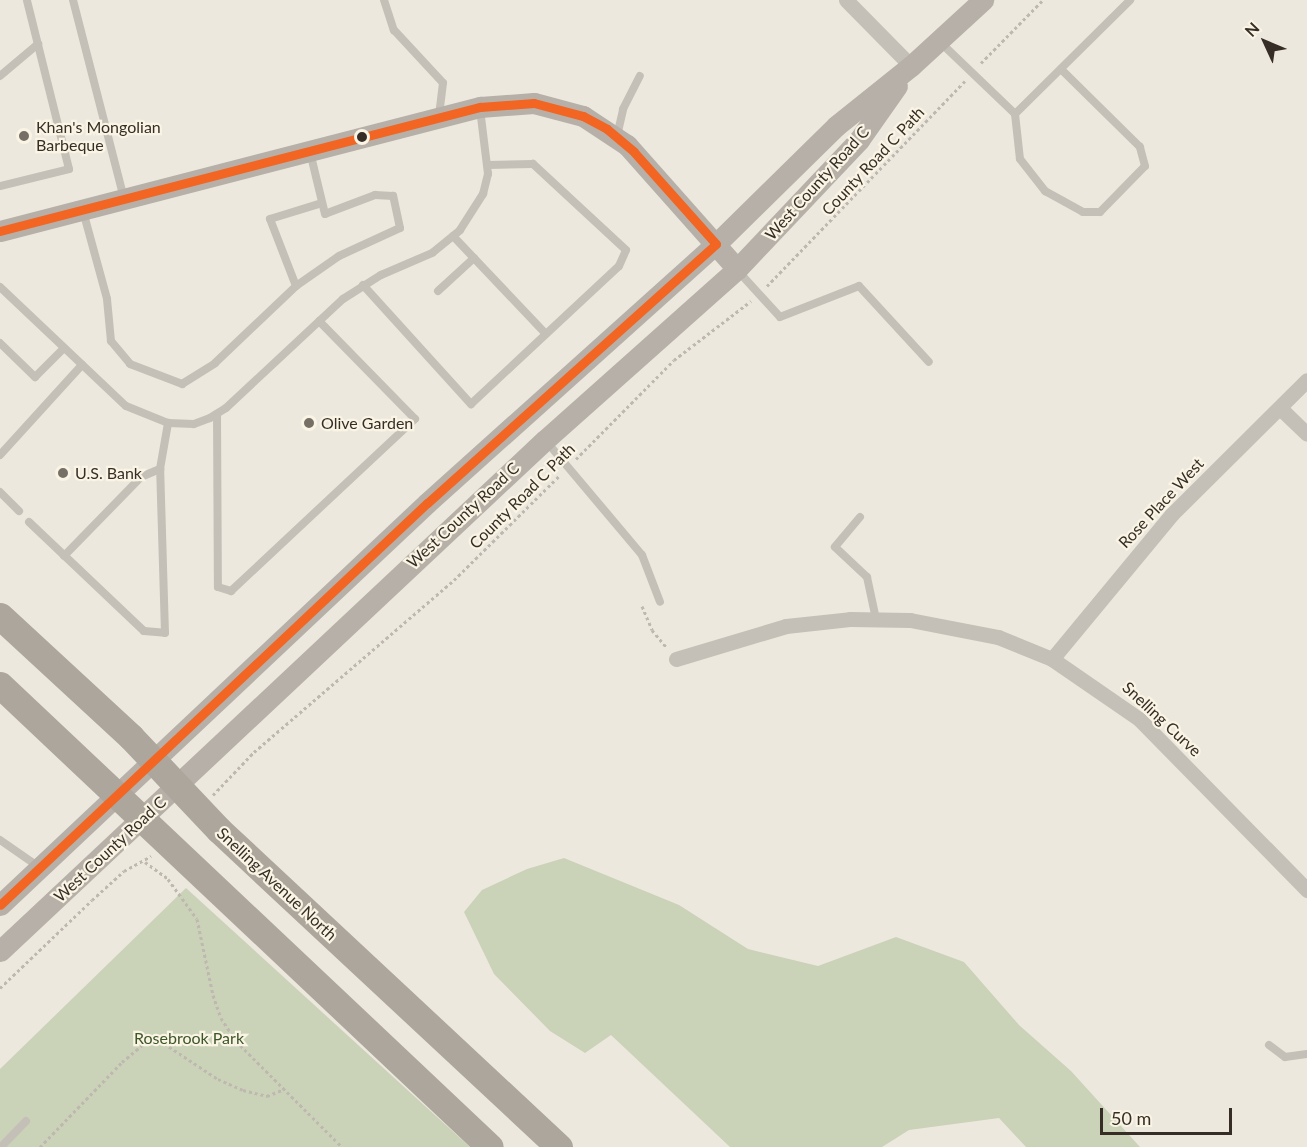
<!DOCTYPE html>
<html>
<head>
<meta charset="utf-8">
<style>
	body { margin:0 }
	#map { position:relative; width:1307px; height:1147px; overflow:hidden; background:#ede8de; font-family:Lato,sans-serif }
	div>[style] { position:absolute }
	.green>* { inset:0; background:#cad3b7 }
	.path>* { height:3px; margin-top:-1.5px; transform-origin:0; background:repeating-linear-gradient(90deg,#beb8b0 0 3px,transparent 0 6px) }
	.lane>* { height:8px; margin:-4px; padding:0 4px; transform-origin:4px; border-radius:4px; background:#c5c0b7 }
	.street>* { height:15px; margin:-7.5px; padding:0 7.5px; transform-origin:7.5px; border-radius:7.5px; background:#c5c0b7 }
	.secondary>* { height:21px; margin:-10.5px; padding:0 10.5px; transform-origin:10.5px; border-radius:10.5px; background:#b6b0a8 }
	.highway>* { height:27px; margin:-13.5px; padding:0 13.5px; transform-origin:13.5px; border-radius:13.5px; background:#aca69d }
	.bus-1>* { height:9px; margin:-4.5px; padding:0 4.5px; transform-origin:4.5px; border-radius:4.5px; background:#f26522 }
	.dots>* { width:16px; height:16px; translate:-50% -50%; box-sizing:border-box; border:3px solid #faf4e4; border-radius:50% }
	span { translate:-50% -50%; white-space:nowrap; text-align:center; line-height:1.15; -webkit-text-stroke:4.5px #faf4e4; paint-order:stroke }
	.poi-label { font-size:16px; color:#362e26 }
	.left { translate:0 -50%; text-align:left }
	.street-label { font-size:16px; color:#362e26 }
	.park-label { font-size:16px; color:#3d5628 }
	.north { position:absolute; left:1235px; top:12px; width:60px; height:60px; -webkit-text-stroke:4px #faf4e4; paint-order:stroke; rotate:314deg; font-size:16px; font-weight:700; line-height:24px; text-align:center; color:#362e26 }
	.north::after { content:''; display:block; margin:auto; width:21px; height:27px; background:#362e26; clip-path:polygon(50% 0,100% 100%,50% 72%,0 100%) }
	.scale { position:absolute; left:1100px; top:1108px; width:132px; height:27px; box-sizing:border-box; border:3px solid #362e26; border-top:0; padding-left:8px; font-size:18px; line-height:21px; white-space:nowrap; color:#362e26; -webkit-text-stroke:4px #faf4e4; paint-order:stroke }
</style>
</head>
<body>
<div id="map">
	<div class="green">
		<div style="clip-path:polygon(564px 858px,679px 905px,748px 949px,818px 966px,896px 937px,964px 962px,1019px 1025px,1071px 1071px,1140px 1147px,1026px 1147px,999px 1118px,909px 1130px,882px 1147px,730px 1147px,611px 1035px,585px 1053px,550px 1031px,494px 974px,464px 912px,482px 890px,527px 869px)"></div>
		<div style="clip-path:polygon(186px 888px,470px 1147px,0 1147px,0 1069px)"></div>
	</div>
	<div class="path">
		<div style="left:981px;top:63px;width:88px;rotate:-45.5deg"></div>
		<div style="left:767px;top:286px;width:285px;rotate:-46deg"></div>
		<div style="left:576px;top:459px;width:139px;rotate:-45.3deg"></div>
		<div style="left:674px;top:360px;width:97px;rotate:-37.5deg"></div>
		<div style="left:642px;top:606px;width:26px;rotate:67deg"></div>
		<div style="left:652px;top:630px;width:23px;rotate:50deg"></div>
		<div style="left:213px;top:795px;width:59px;rotate:-46.4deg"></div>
		<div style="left:254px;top:752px;width:264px;rotate:-40.7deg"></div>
		<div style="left:454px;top:580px;width:148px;rotate:-44.7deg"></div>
		<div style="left:145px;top:862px;width:29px;rotate:36deg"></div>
		<div style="left:168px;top:879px;width:49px;rotate:54.1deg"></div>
		<div style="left:197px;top:919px;width:78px;rotate:78.1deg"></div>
		<div style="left:213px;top:995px;width:24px;rotate:71deg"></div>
		<div style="left:221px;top:1018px;width:27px;rotate:57deg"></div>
		<div style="left:236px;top:1041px;width:150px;rotate:45deg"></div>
		<div style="left:0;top:988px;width:127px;rotate:-43.7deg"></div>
		<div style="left:92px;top:900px;width:43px;rotate:-42.2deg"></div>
		<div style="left:124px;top:871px;width:31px;rotate:-29deg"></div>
		<div style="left:40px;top:1147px;width:118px;rotate:-46deg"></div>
		<div style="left:122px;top:1062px;width:31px;rotate:-40deg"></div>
		<div style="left:146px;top:1042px;width:13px;rotate:-9deg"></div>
		<div style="left:159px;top:1040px;width:71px;rotate:33.5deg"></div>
		<div style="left:218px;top:1079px;width:27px;rotate:24deg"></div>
		<div style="left:243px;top:1090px;width:25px;rotate:14deg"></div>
		<div style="left:267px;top:1096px;width:16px;rotate:-22deg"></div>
	</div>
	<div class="lane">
		<div style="left:73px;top:0;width:204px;rotate:75.6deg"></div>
		<div style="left:384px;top:0;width:32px;rotate:72deg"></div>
		<div style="left:394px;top:30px;width:72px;rotate:47.2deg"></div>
		<div style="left:443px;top:83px;width:33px;rotate:97deg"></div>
		<div style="left:940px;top:42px;width:104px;rotate:43.8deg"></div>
		<div style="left:1015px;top:114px;width:45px;rotate:83.7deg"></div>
		<div style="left:1020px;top:159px;width:41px;rotate:52deg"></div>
		<div style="left:1045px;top:191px;width:43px;rotate:28.9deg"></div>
		<div style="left:1083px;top:212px;width:17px"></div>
		<div style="left:1100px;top:212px;width:64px;rotate:-45.6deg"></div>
		<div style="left:1145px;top:166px;width:20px;rotate:-105deg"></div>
		<div style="left:1140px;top:147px;width:111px;rotate:-135.4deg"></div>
		<div style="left:0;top:76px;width:50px;rotate:-40.1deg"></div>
		<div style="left:1015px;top:114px;width:162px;rotate:-44.7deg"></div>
		<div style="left:617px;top:136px;width:28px;rotate:-77deg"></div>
		<div style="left:623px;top:109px;width:37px;rotate:-63deg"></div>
		<div style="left:0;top:186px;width:71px;rotate:-13.8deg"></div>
		<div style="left:69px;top:169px;width:174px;rotate:-104deg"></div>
		<div style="left:83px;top:211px;width:91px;rotate:74.7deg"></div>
		<div style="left:107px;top:299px;width:42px;rotate:84.6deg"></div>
		<div style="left:111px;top:341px;width:30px;rotate:50deg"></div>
		<div style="left:130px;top:364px;width:56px;rotate:21deg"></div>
		<div style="left:182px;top:384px;width:39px;rotate:-32deg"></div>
		<div style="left:215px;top:363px;width:112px;rotate:-43.5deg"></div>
		<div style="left:296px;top:286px;width:52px;rotate:-34.9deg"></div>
		<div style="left:339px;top:256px;width:67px;rotate:-24.7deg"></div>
		<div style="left:400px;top:228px;width:33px;rotate:-102deg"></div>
		<div style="left:393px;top:196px;width:18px;rotate:-177deg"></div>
		<div style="left:375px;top:195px;width:53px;rotate:159.2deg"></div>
		<div style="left:325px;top:214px;width:64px;rotate:-103.6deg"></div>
		<div style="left:453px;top:236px;width:135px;rotate:46.5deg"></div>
		<div style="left:738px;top:271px;width:62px;rotate:47.6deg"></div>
		<div style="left:780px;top:317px;width:85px;rotate:-21.4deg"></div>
		<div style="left:859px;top:286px;width:103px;rotate:47.4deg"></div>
		<div style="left:363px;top:285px;width:161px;rotate:47.8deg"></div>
		<div style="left:471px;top:404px;width:202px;rotate:-43deg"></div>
		<div style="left:619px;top:266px;width:17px;rotate:-66deg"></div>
		<div style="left:626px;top:250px;width:127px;rotate:-137.2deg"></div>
		<div style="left:533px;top:164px;width:45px;rotate:178.7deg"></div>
		<div style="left:296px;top:286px;width:72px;rotate:-111.2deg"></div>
		<div style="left:270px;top:219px;width:54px;rotate:-17.1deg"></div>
		<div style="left:0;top:287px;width:173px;rotate:43.4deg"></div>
		<div style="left:126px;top:406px;width:45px;rotate:22deg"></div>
		<div style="left:168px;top:423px;width:26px;rotate:2deg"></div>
		<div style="left:194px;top:424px;width:17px;rotate:-21deg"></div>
		<div style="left:210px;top:418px;width:19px;rotate:-32deg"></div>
		<div style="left:226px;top:408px;width:160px;rotate:-43deg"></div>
		<div style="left:343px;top:299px;width:45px;rotate:-32.3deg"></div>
		<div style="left:381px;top:275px;width:56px;rotate:-23.3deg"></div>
		<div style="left:432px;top:253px;width:36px;rotate:-39deg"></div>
		<div style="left:460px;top:230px;width:43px;rotate:-57.4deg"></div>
		<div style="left:483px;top:194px;width:21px;rotate:-76deg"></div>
		<div style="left:488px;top:174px;width:65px;rotate:-97deg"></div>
		<div style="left:438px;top:291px;width:49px;rotate:-42.5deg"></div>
		<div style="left:0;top:343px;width:49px;rotate:44.2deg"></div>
		<div style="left:35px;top:377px;width:41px;rotate:-45deg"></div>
		<div style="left:217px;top:414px;width:173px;rotate:89.7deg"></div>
		<div style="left:218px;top:587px;width:14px;rotate:17deg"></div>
		<div style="left:231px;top:591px;width:252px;rotate:-43.1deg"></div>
		<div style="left:415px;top:419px;width:137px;rotate:-134.4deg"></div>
		<div style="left:546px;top:441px;width:149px;rotate:49.9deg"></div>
		<div style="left:642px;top:555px;width:50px;rotate:69deg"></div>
		<div style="left:0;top:455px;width:122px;rotate:-47.7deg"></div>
		<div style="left:0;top:492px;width:27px;rotate:45deg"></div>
		<div style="left:860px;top:517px;width:39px;rotate:130deg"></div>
		<div style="left:835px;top:547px;width:44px;rotate:43.2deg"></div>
		<div style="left:867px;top:577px;width:43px;rotate:77.9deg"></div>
		<div style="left:29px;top:522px;width:158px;rotate:43.5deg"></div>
		<div style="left:144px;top:631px;width:21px;rotate:5deg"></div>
		<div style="left:165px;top:633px;width:164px;rotate:-91.7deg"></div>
		<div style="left:64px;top:556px;width:110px;rotate:-45.7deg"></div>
		<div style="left:141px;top:477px;width:21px;rotate:-23deg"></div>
		<div style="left:160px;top:469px;width:47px;rotate:-80.1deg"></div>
		<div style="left:0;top:840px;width:47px;rotate:34.7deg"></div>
		<div style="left:1269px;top:1045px;width:20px;rotate:37deg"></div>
		<div style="left:1285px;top:1057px;width:22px;rotate:-8deg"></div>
		<div style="left:1px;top:1147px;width:36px;rotate:-46deg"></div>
	</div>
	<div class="street">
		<div style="left:846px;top:0;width:93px;rotate:45.4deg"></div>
		<div style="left:1280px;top:408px;width:37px;rotate:44deg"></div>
		<div style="left:676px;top:659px;width:115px;rotate:-16.7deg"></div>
		<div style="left:786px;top:626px;width:64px;rotate:-6.2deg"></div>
		<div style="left:850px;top:619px;width:60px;rotate:1deg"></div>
		<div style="left:910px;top:620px;width:90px;rotate:10.9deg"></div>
		<div style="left:998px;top:637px;width:58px;rotate:22.2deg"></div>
		<div style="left:1052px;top:659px;width:106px;rotate:34.6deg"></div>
		<div style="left:1139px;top:719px;width:240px;rotate:45.5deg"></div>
		<div style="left:1052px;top:659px;width:188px;rotate:-50.4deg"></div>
		<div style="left:1172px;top:514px;width:190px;rotate:-44.8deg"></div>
	</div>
	<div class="secondary">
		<div style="left:0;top:231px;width:496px;rotate:-14.5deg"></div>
		<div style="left:480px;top:107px;width:54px;rotate:-4.2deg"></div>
		<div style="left:534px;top:103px;width:51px;rotate:14.9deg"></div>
		<div style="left:583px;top:116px;width:53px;rotate:33.4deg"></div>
		<div style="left:627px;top:145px;width:166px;rotate:48.4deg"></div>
		<div style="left:0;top:905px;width:586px;rotate:-43.27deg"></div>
		<div style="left:427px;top:503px;width:388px;rotate:-41.9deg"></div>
		<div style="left:716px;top:244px;width:168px;rotate:-44.5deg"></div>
		<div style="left:836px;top:126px;width:96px;rotate:-38.7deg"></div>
		<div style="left:911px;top:66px;width:98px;rotate:-42.5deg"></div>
		<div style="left:0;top:951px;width:747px;rotate:-43.16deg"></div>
		<div style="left:545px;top:440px;width:257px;rotate:-41.7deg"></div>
		<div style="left:737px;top:269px;width:178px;rotate:-46.6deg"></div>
		<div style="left:859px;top:140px;width:66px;rotate:-54.9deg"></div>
	</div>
	<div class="highway">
		<div style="left:0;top:616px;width:178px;rotate:42.7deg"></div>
		<div style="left:131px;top:737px;width:128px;rotate:46.6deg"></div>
		<div style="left:219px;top:830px;width:465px;rotate:43deg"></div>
		<div style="left:0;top:685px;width:673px;rotate:43.32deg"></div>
	</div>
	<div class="bus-1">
		<div style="left:0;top:231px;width:496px;rotate:-14.5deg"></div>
		<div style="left:480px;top:107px;width:54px;rotate:-4.2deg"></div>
		<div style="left:534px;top:103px;width:51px;rotate:14.9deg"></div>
		<div style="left:583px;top:116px;width:27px;rotate:28deg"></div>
		<div style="left:607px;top:129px;width:35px;rotate:40deg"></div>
		<div style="left:634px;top:152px;width:123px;rotate:48.3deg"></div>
		<div style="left:716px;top:244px;width:388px;rotate:138.1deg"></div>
		<div style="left:427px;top:503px;width:586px;rotate:136.73deg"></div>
	</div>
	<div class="dots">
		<div style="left:24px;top:136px;background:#766f66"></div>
		<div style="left:362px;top:137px;background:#362e26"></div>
		<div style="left:309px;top:423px;background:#766f66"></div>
		<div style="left:63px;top:473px;background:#766f66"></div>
	</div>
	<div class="poi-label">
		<span class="left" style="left:36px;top:136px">Khan's Mongolian<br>Barbeque</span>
		<span class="left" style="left:321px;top:423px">Olive Garden</span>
		<span class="left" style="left:75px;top:473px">U.S. Bank</span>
	</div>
	<div class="street-label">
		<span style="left:873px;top:161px;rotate:-47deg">County Road C Path</span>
		<span style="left:817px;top:183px;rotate:-48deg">West County Road C</span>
		<span style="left:522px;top:496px;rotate:-45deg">County Road C Path</span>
		<span style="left:1161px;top:503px;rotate:-47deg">Rose Place West</span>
		<span style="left:463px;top:515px;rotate:-43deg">West County Road C</span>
		<span style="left:1162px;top:719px;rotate:43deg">Snelling Curve</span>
		<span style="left:110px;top:849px;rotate:-43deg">West County Road C</span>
		<span style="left:277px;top:884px;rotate:43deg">Snelling Avenue North</span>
	</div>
	<div class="park-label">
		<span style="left:189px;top:1038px">Rosebrook Park</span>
	</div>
	<div class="north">N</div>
	<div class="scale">50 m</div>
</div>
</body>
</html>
